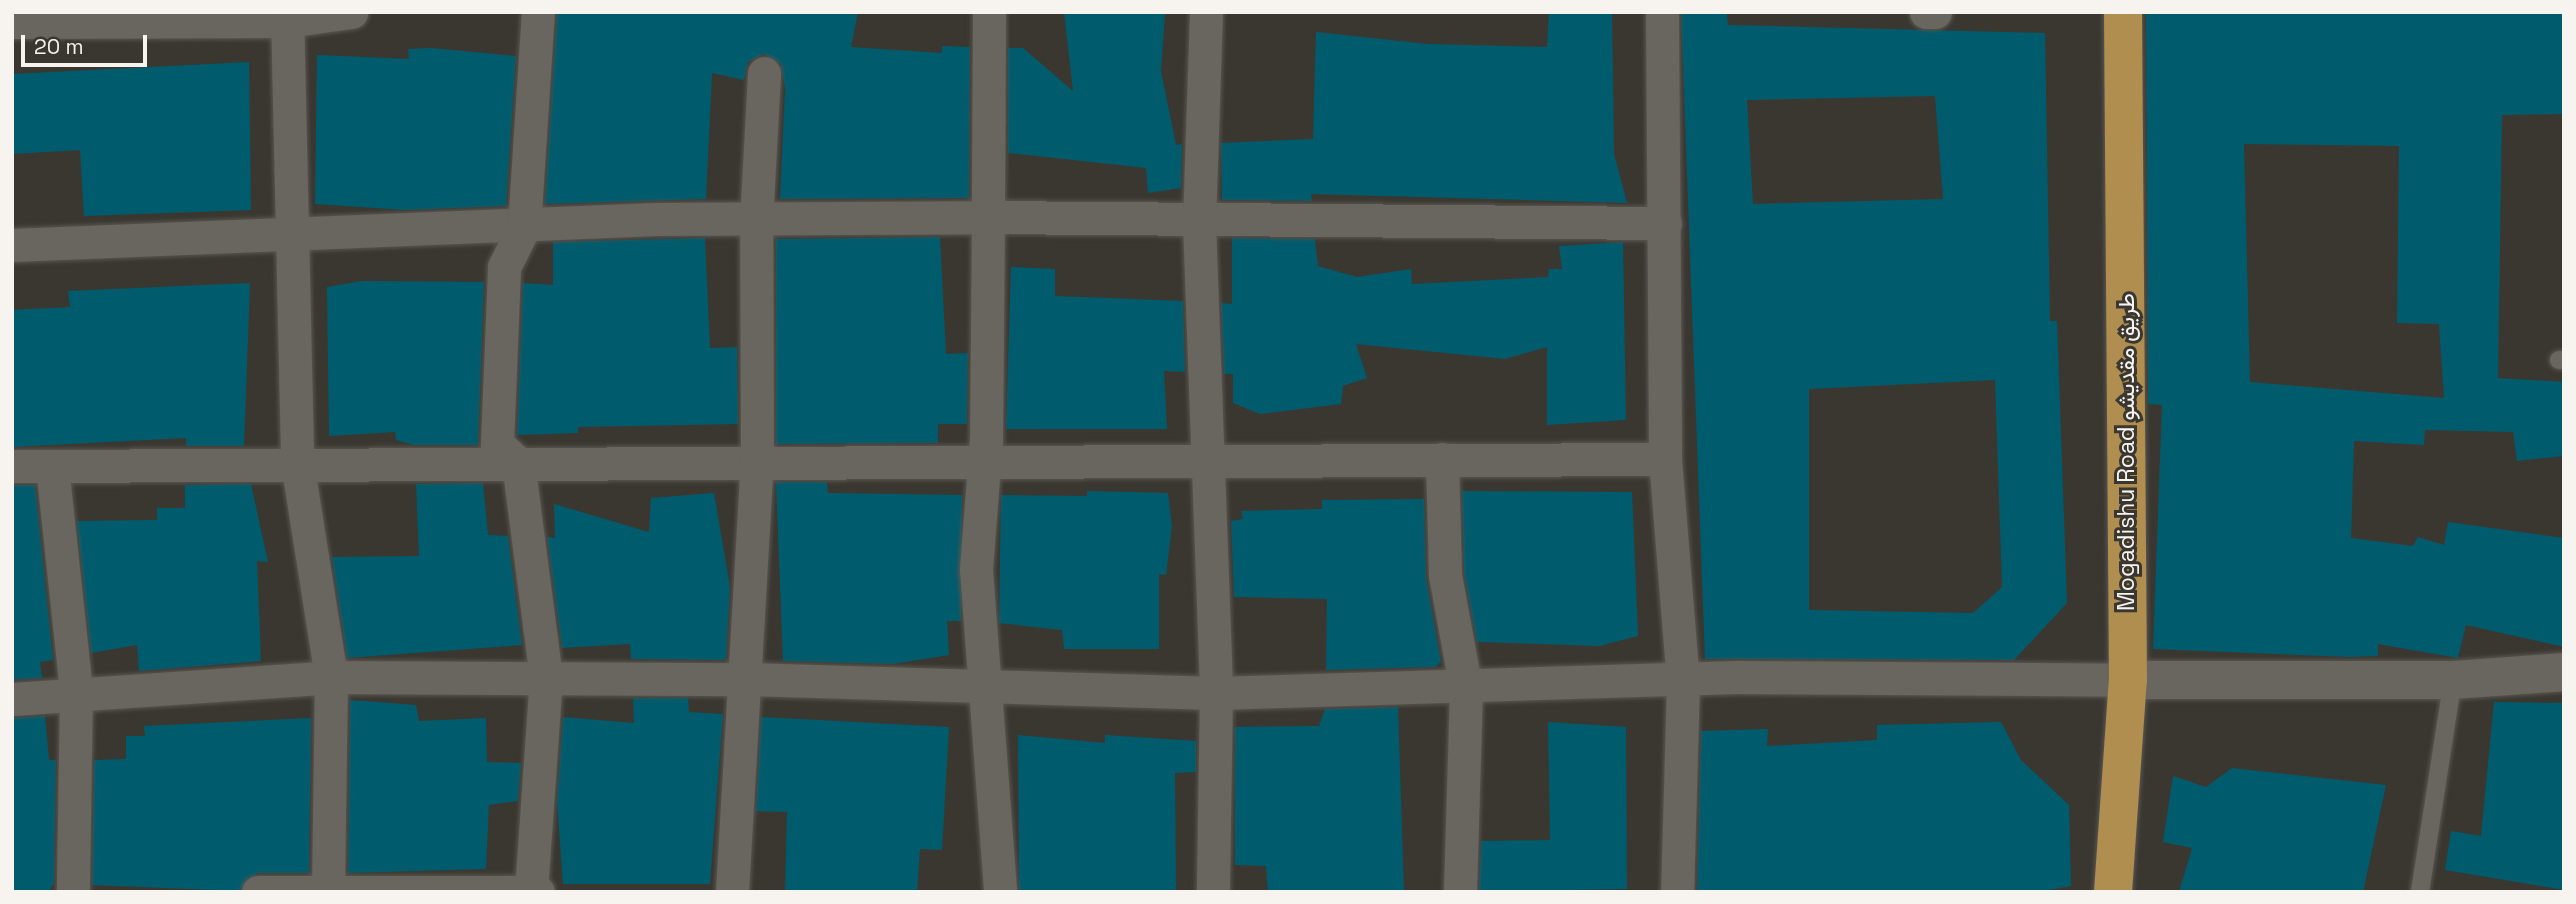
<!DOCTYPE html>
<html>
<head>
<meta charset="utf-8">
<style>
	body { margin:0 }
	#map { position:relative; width:2576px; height:904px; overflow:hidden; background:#3a3731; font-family:"Space Grotesk",Vazirmatn,sans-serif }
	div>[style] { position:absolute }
	.building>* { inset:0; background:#005c6d }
	.roads { filter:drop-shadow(0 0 2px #595651) drop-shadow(0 0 2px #595651) }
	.lane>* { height:18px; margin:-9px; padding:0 9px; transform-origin:9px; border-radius:9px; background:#69655f }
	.street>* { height:33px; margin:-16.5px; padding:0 16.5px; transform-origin:16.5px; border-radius:16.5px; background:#69655f }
	.secondary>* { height:38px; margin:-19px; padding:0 19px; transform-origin:19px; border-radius:19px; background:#69655f }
	.highway>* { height:38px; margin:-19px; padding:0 19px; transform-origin:19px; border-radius:19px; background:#b08e4f }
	span { translate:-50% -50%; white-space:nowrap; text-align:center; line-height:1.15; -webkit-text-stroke:6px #3a3731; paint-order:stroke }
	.street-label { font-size:23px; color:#f7f4f0 }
	.frame { position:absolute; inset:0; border:14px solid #f7f4f0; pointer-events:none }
	.scale { position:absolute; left:21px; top:35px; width:126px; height:32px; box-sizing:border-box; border:4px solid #f7f4f0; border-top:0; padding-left:9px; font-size:21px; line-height:24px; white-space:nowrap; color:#f7f4f0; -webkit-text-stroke:5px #3a3731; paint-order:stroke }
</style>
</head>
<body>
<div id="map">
	<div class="building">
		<div style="clip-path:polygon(557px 12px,858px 12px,851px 47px,942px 53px,942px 46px,970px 47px,969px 198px,780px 199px,785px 88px,781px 64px,764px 54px,748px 62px,744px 80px,712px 73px,706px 199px,545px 204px)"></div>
		<div style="clip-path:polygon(1064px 12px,1165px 12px,1161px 71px,1176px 145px,1182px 144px,1181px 188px,1148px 193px,1146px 168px,1008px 153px,1008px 48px,1023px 48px,1073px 91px)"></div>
		<div style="clip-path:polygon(1549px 12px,1612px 12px,1614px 154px,1627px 203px,1311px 194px,1312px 201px,1222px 200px,1221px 143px,1313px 139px,1316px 32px,1428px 44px,1547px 47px)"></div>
		<div style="clip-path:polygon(evenodd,1681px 12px,1727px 12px,1728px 25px,2045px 33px,2050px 321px,2057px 321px,2067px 603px,2014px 660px,1705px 659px,1681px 12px,1935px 96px,1943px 199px,1753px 204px,1747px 100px,1935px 96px,1681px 12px,1995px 380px,2002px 587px,1973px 613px,1809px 610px,1809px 389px,1995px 380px)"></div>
		<div style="clip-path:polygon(evenodd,2146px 12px,2564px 12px,2564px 114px,2502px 115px,2498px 378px,2564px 382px,2564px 456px,2517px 461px,2513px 432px,2425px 430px,2424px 445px,2354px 441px,2351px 538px,2413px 546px,2418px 537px,2444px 545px,2448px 522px,2564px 538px,2564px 647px,2466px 625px,2458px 658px,2378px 644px,2378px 656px,2350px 657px,2153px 649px,2162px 405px,2148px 404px,2146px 12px,2244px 144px,2399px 146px,2397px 323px,2439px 324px,2444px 398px,2250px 382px,2244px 144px)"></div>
		<div style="clip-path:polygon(431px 48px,516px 56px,506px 206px,405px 210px,315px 204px,317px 55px,409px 59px,408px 49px)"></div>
		<div style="clip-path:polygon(249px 62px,251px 210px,84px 216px,80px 150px,12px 154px,12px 74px)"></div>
		<div style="clip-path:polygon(940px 237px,946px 354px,968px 353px,967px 424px,938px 424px,938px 443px,776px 444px,776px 239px)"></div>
		<div style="clip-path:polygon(705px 238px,710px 348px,737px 347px,738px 424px,578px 427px,578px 433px,517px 435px,523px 283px,553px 285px,553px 242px)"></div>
		<div style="clip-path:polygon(1232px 238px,1315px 239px,1318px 266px,1357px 277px,1411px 269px,1412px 284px,1548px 277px,1549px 269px,1562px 269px,1559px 246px,1623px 242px,1626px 420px,1547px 425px,1547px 347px,1505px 359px,1356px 344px,1367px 378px,1343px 386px,1341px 404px,1260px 414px,1233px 403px,1233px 374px,1224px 374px,1221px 303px,1232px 304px)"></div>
		<div style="clip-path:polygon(1011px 267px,1055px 269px,1055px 296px,1183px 301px,1185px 372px,1164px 371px,1167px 429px,1006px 429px)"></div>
		<div style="clip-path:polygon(362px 281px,484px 282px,478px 445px,414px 445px,396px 440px,395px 432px,329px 436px,327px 287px)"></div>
		<div style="clip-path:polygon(250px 283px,244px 446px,186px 446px,186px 438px,12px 447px,12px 310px,70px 307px,68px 291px)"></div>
		<div style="clip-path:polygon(776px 482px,827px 482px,828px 493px,962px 495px,961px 621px,947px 621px,949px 655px,893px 664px,783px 661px)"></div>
		<div style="clip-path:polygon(483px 483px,488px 535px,508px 536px,522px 645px,347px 658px,332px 557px,419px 556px,416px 484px)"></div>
		<div style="clip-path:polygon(251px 484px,268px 562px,257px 561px,261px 661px,139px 671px,137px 645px,91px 653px,77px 521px,157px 520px,157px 508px,185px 508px,185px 485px)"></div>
		<div style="clip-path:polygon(12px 485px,35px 485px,53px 660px,40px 662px,42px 678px,12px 680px)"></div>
		<div style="clip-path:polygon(1087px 491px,1168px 493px,1172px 526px,1166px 575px,1159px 574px,1159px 649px,1064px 649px,1062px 630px,999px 623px,1001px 495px,1087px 496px)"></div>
		<div style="clip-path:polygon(1462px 491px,1632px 492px,1638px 636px,1599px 646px,1477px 642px,1464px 573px)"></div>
		<div style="clip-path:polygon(714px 493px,730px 587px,726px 660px,631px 659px,630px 644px,562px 648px,547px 537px,555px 538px,554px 504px,649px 532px,651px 498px)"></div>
		<div style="clip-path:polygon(1424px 499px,1426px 578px,1441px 662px,1435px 667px,1326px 670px,1327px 599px,1234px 597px,1231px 521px,1243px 519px,1241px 511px,1322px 509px,1322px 500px)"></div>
		<div style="clip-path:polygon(633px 698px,688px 698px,689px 712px,723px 714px,710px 884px,563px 884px,557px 801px,563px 717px,634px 723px)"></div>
		<div style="clip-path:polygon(350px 700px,416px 705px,419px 721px,486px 718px,487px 762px,521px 763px,518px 801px,489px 805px,486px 869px,348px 873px)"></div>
		<div style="clip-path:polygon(2494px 702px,2564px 703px,2564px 890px,2445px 870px,2451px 831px,2481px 836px)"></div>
		<div style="clip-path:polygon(1398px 707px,1404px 892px,1268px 892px,1266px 866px,1235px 865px,1235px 727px,1319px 726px,1325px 709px)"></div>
		<div style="clip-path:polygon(45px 716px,49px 760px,56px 760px,54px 883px,50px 890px,12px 891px,12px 718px)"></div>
		<div style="clip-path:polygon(761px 717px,949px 727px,942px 850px,920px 849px,917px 892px,785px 892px,787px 812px,756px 811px)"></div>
		<div style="clip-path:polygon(311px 718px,309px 873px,257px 873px,239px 891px,92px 885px,94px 760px,126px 759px,126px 736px,145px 736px,144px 726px)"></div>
		<div style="clip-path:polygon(1548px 722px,1626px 727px,1627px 889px,1479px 892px,1481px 841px,1550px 840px)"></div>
		<div style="clip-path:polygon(2001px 722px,2021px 760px,2069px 805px,2071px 886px,2038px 892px,1697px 892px,1701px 731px,1768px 729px,1767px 746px,1877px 740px,1877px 725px)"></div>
		<div style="clip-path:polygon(1018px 735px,1105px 743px,1105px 735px,1196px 741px,1196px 772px,1175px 773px,1176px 892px,1019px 891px)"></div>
		<div style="clip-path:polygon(2232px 768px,2386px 785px,2363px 892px,2179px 892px,2192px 848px,2163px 842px,2173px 776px,2206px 787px)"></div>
	</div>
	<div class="roads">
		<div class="lane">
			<div style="left:2559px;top:360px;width:5px"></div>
			<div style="left:2420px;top:892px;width:215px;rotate:-81.2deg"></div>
		</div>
		<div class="street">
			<div style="left:287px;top:12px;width:450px;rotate:88.7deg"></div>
			<div style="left:297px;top:462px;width:218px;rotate:81deg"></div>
			<div style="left:331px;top:677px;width:215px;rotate:90.8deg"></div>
			<div style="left:989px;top:12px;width:205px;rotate:90.3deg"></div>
			<div style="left:988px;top:217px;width:677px;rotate:0.51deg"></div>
			<div style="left:1206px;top:12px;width:211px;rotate:91.9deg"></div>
			<div style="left:1199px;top:223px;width:470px;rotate:87.9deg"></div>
			<div style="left:1216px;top:693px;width:199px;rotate:90.9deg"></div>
			<div style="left:1662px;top:12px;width:447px;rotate:89.6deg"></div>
			<div style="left:1665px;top:459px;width:223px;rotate:85.4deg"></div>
			<div style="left:1683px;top:681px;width:211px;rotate:91.6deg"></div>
			<div style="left:1926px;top:12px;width:9px"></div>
			<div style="left:12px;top:22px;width:275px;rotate:-0.2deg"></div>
			<div style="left:287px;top:21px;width:65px;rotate:-8deg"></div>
			<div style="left:12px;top:245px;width:645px;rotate:-2.31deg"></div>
			<div style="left:656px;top:219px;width:332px;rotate:-0.3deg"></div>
			<div style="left:988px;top:217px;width:222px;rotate:90.5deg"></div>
			<div style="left:986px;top:439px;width:131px;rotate:94.4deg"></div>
			<div style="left:976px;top:570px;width:323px;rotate:85.7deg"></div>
			<div style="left:1442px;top:459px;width:116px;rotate:88.5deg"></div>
			<div style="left:1445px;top:575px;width:116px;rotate:79.6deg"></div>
			<div style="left:1466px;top:689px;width:203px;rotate:91.7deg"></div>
			<div style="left:12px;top:466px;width:1653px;rotate:-0.24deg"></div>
			<div style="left:52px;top:466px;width:227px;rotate:83.9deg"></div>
			<div style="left:76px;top:692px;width:200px;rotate:90.9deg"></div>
			<div style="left:12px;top:699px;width:320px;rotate:-3.9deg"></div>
			<div style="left:331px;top:677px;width:417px;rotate:0.3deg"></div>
			<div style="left:748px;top:679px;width:468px;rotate:1.7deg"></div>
			<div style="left:1216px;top:693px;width:522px;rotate:-1.76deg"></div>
			<div style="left:1738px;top:677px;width:390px;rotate:0.4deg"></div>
			<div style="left:531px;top:891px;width:214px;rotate:-86deg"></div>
			<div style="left:546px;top:678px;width:217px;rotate:-97.4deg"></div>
			<div style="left:518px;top:463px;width:28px;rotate:-138deg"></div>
			<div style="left:497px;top:444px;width:177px;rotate:-87.7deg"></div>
			<div style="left:504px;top:267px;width:45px;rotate:-63.4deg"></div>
			<div style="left:524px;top:227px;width:215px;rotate:-86.3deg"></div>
			<div style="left:258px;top:892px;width:280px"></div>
			<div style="left:732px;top:892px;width:431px;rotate:-86.7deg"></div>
			<div style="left:757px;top:462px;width:240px;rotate:-90.2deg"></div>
			<div style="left:756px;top:222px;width:149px;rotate:-86.9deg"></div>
		</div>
		<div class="secondary">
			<div style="left:2128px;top:680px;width:325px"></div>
			<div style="left:2453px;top:680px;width:111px;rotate:-4.1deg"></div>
		</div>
		<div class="highway">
			<div style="left:2113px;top:892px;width:213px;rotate:-86deg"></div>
			<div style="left:2128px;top:680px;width:668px;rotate:-90.43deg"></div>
		</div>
	</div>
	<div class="street-label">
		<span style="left:2126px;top:452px;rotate:-90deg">Mogadishu Road طريق مقديشو</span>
	</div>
	<div class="frame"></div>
	<div class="scale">20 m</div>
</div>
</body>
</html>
